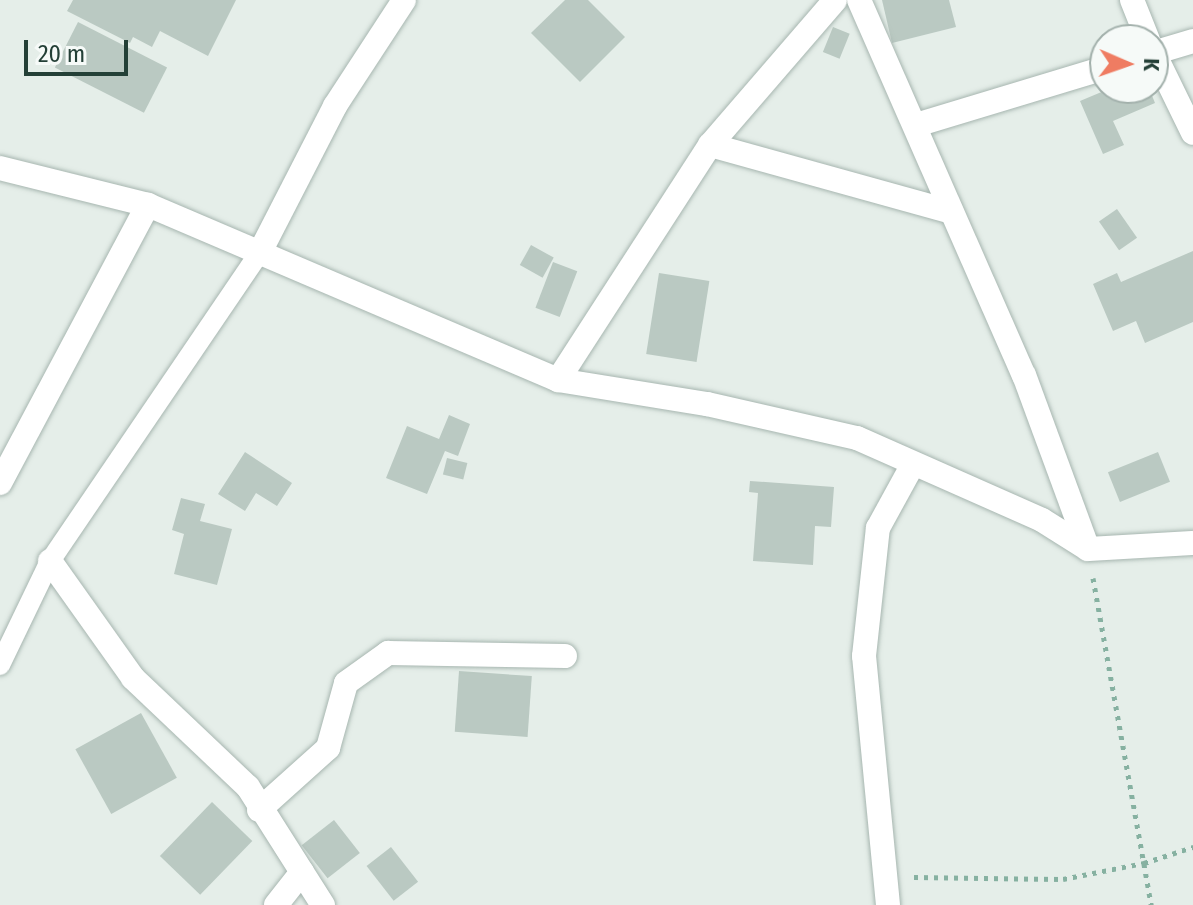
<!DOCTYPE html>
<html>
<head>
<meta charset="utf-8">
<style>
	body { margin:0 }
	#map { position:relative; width:1193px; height:905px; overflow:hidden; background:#e5eee9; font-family:"Fira Sans Condensed",sans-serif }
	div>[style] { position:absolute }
	.building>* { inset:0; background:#bac9c2; transform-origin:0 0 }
	.path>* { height:5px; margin-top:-2.5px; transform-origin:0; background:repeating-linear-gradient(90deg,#86b1a1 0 4px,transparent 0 10px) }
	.roads { filter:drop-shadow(0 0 2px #a7b6b0) drop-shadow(0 0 2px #a7b6b0) }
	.lane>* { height:20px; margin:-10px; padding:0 10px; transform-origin:10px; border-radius:10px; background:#fff }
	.street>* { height:24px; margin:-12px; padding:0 12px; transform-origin:12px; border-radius:12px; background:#fff }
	span { translate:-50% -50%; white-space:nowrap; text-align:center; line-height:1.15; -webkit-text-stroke:6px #f6faf8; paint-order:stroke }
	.north { position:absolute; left:1089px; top:24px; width:80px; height:80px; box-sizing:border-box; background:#f6faf8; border:2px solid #a2b0ab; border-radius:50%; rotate:92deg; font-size:22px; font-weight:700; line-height:32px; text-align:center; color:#244037 }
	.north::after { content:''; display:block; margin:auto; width:28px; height:36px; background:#ef7c62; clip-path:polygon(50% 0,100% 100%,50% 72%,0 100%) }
	.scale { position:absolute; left:24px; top:40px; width:104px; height:36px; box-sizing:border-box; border:4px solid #244037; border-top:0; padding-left:10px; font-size:24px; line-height:28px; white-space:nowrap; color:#244037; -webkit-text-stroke:6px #f6faf8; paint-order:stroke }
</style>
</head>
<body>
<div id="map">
	<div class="building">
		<div style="clip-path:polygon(73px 0,236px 0,208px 56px,160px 31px,152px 47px,133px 37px,130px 43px,67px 11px)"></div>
		<div style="clip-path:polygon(565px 0,588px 0,625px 37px,580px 82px,531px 33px)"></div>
		<div style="clip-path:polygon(882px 0,949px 0,956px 27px,892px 43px)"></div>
		<div style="left:78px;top:22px;width:100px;height:51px;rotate:27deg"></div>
		<div style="left:833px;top:27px;width:18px;height:27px;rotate:22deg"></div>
		<div style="clip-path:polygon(1111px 88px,1149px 88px,1155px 103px,1113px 121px,1124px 145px,1103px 154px,1080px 101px)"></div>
		<div style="left:1117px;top:209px;width:35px;height:22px;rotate:55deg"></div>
		<div style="left:531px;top:245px;width:26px;height:23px;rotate:29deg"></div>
		<div style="clip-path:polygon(1193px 251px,1193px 322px,1145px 343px,1136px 321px,1113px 331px,1093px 284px,1117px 273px,1121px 282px)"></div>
		<div style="left:553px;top:262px;width:26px;height:49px;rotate:21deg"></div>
		<div style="left:659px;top:273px;width:51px;height:82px;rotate:9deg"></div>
		<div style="clip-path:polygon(449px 415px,470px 424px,458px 456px,445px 451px,427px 494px,386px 478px,407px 426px,439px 439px)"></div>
		<div style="clip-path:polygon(245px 452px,292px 483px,277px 506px,256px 493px,245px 511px,218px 494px)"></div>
		<div style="left:1158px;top:452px;width:32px;height:54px;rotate:68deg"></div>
		<div style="left:447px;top:458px;width:21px;height:17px;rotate:14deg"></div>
		<div style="clip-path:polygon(750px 481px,834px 487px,831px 527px,815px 526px,813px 565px,753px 561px,758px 493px,749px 492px)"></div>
		<div style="clip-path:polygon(181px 498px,205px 504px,200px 521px,232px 529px,217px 585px,174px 574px,184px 534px,172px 530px)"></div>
		<div style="left:459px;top:671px;width:73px;height:61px;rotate:4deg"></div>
		<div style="left:141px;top:713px;width:74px;height:75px;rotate:61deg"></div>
		<div style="left:212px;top:802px;width:56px;height:75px;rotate:44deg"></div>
		<div style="left:334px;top:820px;width:42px;height:41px;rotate:52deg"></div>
		<div style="left:391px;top:847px;width:44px;height:31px;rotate:52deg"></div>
	</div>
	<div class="path">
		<div style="left:1093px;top:578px;width:332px;rotate:79.9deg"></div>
		<div style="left:914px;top:877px;width:149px;rotate:0.8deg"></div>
		<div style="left:1063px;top:879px;width:83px;rotate:-11.2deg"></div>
		<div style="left:1144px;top:863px;width:52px;rotate:-18.1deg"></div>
	</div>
	<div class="roads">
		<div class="lane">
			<div style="left:0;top:665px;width:115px;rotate:-64.3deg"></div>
			<div style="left:50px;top:561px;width:374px;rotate:-55.8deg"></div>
		</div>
		<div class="street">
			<div style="left:859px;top:0;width:410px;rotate:66.3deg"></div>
			<div style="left:1024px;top:375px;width:185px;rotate:69.8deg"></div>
			<div style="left:1132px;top:0;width:43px;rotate:68.2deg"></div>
			<div style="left:1153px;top:51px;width:91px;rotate:64deg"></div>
			<div style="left:1153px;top:53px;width:42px;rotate:-16.7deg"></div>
			<div style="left:916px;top:125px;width:197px;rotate:-16.8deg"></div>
			<div style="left:710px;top:145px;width:250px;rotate:15.5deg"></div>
			<div style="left:0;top:168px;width:153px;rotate:14deg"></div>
			<div style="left:148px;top:205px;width:446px;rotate:23.1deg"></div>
			<div style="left:558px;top:380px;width:151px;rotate:9.2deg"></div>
			<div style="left:707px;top:404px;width:154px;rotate:12.8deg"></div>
			<div style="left:857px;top:438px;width:202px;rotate:23.9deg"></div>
			<div style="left:1042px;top:520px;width:54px;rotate:32.2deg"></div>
			<div style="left:1088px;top:549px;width:105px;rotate:-3.3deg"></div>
			<div style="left:260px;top:252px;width:164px;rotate:-62.8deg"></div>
			<div style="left:335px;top:106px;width:126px;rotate:-56.9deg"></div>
			<div style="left:558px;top:380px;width:280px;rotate:-57.1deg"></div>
			<div style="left:710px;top:145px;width:191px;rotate:-49.2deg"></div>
			<div style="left:0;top:483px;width:315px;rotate:-62deg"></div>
			<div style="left:50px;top:561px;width:143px;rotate:54.6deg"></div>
			<div style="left:133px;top:678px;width:158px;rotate:43.5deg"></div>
			<div style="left:248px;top:787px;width:140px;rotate:57.6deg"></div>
			<div style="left:259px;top:810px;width:93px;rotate:-41.9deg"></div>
			<div style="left:328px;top:748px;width:67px;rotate:-74.5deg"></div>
			<div style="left:346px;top:683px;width:52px;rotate:-35.5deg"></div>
			<div style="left:388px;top:653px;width:177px;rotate:1deg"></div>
			<div style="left:276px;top:905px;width:42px;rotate:-51.8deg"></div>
			<div style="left:888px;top:905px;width:250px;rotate:-95.5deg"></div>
			<div style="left:864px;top:656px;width:129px;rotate:-83.8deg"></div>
			<div style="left:878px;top:528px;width:73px;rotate:-61.3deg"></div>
		</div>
	</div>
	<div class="north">K</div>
	<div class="scale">20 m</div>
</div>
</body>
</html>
